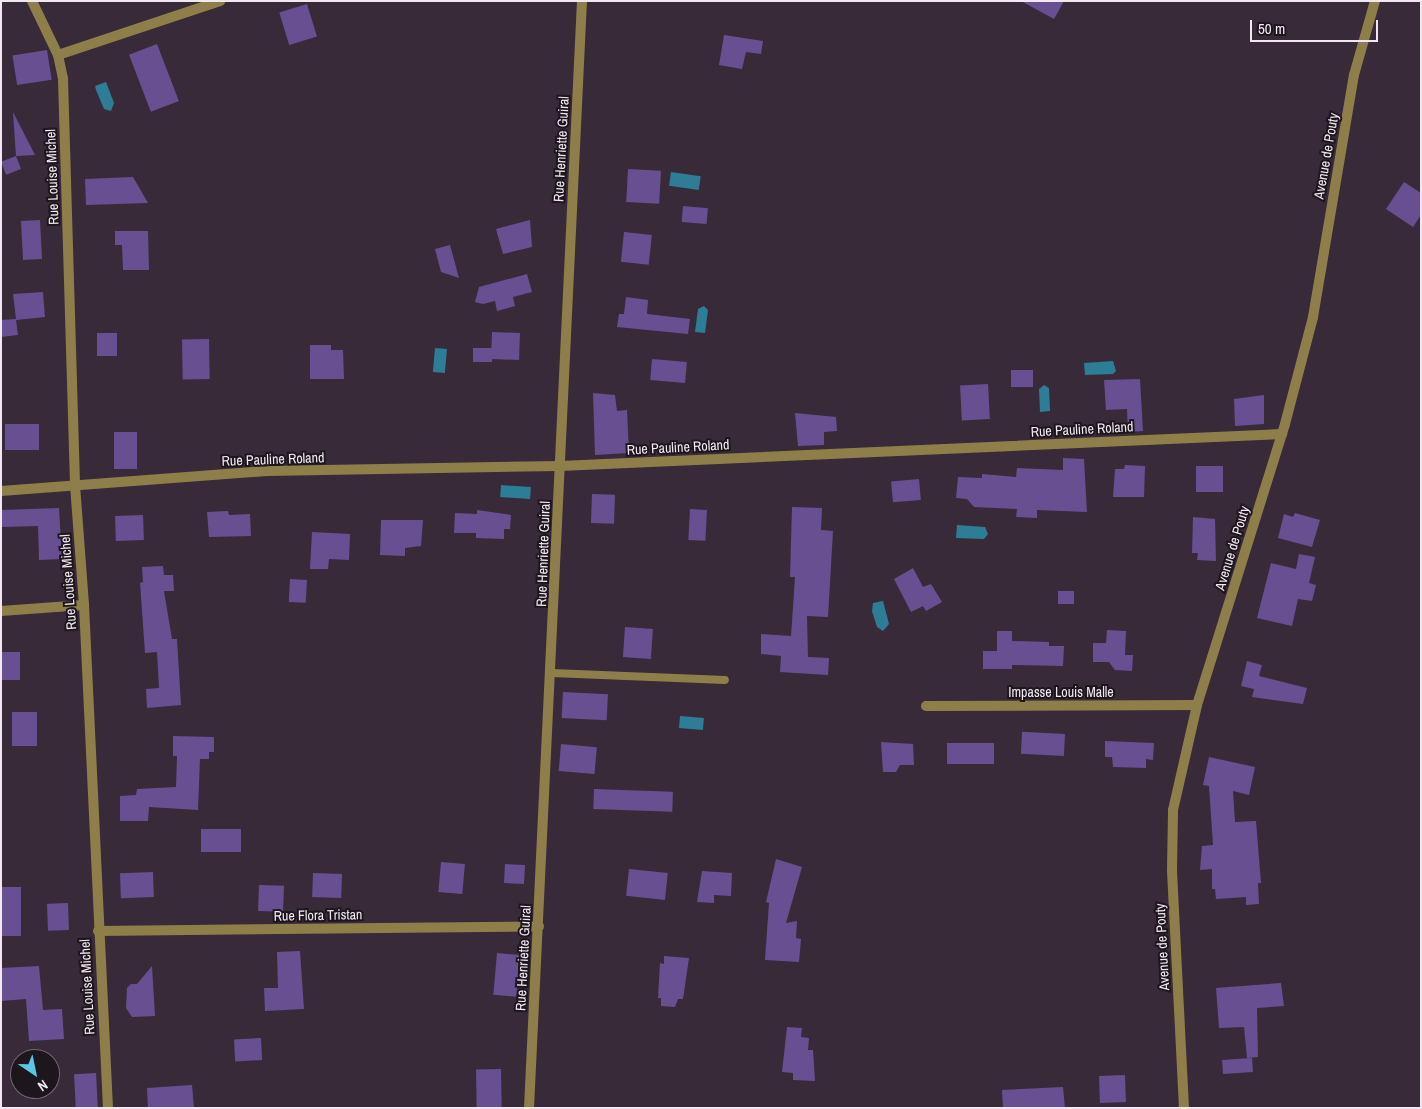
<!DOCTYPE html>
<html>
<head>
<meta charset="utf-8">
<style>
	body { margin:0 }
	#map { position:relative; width:1422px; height:1109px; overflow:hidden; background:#392a3a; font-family:"Archivo Narrow",sans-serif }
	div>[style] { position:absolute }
	.water>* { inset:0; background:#2d7d96; transform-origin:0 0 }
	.building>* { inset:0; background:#684f92; transform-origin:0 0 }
	.lane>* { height:8px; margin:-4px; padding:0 4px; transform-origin:4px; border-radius:4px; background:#8e7f4a }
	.street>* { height:10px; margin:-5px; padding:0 5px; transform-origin:5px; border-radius:5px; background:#8e7f4a }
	span { translate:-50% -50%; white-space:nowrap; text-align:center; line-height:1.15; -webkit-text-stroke:4px #1d161d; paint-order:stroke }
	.street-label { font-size:14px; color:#f2e8f2 }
	.frame { position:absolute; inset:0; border:2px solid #f2e8f2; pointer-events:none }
	.north { position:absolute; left:10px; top:1049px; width:50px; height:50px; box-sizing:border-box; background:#1d161d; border:1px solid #726a72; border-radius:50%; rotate:146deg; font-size:14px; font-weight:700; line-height:20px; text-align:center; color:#f2e8f2 }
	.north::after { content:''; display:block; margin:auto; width:18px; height:22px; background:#5ac8e5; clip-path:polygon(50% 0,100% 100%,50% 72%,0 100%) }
	.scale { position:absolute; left:1250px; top:20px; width:128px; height:22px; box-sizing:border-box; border:2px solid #f2e8f2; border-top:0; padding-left:6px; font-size:15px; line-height:18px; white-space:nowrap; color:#f2e8f2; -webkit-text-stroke:4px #1d161d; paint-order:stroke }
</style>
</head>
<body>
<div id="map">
	<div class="water">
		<div style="clip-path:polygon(106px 82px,114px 103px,111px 111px,104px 109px,96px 90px,95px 86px)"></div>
		<div style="left:671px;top:172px;width:30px;height:14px;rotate:8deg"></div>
		<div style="clip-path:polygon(704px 306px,708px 310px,705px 333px,695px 332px,698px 309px)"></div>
		<div style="left:435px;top:348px;width:12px;height:24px;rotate:5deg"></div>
		<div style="clip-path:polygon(1113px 361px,1116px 371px,1113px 374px,1085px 375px,1084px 363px)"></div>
		<div style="clip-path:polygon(1044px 385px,1049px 388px,1050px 411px,1040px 412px,1039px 389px)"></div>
		<div style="left:501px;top:485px;width:30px;height:12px;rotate:4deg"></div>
		<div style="clip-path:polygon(957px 525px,985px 527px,988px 534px,984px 539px,956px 538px)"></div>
		<div style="clip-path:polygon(883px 601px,889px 624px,883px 631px,877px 627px,872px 611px,873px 603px)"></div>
		<div style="left:680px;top:716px;width:24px;height:12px;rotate:5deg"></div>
	</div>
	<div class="building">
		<div style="clip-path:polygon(1021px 1px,1064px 1px,1054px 19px)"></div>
		<div style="left:307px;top:4px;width:34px;height:29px;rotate:73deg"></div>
		<div style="clip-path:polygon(724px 35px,763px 41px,761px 54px,746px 52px,742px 69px,719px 65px)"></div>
		<div style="left:157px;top:44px;width:61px;height:30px;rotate:69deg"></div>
		<div style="left:47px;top:50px;width:30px;height:35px;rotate:81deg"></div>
		<div style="clip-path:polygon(13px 112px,35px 155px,16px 156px)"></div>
		<div style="left:16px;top:156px;width:14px;height:16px;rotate:69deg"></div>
		<div style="left:628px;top:169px;width:33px;height:33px;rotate:3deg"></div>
		<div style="clip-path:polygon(133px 177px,148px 203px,86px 205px,85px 179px)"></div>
		<div style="clip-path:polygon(1404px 182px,1421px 193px,1421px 215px,1413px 227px,1386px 209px)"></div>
		<div style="left:683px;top:206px;width:25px;height:16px;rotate:5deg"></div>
		<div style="left:40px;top:220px;width:39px;height:19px;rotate:87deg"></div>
		<div style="clip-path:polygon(530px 220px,532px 247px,503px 254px,496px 229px)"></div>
		<div style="clip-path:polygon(115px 231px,148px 231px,149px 270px,123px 270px,122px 245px,115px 245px)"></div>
		<div style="left:624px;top:232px;width:28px;height:30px;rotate:6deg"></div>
		<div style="clip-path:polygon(450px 245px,459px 278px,441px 272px,435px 249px)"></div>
		<div style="clip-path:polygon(527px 274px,532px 292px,513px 297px,515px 306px,497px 311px,495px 301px,483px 304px,475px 302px,479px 287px)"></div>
		<div style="clip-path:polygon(43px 292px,45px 317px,16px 320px,18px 335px,1px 337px,1px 320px,16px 319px,13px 294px)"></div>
		<div style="clip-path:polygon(626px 297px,648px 300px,647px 314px,690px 319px,688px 334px,617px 327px,619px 314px,624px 314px)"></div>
		<div style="left:492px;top:332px;width:28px;height:27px;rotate:2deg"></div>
		<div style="left:97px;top:333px;width:20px;height:23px"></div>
		<div style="left:209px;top:339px;width:40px;height:27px;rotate:89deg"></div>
		<div style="clip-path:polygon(310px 345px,331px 345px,331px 350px,343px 350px,344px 379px,310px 379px)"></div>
		<div style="left:473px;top:348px;width:19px;height:14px"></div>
		<div style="left:652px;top:359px;width:35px;height:21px;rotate:5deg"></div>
		<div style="left:1033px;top:370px;width:17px;height:22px;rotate:90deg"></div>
		<div style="clip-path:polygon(1140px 379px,1143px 431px,1128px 432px,1127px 409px,1106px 410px,1104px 380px)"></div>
		<div style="left:988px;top:384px;width:35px;height:28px;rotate:87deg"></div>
		<div style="clip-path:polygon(593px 393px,615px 395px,617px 411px,627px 410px,629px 453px,595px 455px)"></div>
		<div style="clip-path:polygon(1264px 395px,1264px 424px,1235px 426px,1234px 399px)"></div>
		<div style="clip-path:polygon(795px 413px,836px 417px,837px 431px,824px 432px,824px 445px,798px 446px)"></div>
		<div style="left:39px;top:424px;width:26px;height:34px;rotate:90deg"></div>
		<div style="left:137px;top:432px;width:37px;height:23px;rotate:90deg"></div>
		<div style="clip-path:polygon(1063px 458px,1084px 459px,1087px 512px,1037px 510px,1037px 518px,1016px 517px,1017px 509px,974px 507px,967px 499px,956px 498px,958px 477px,982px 478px,982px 474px,1016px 477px,1017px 468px,1063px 470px)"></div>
		<div style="clip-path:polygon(1125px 465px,1145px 466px,1144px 497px,1113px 497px,1115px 469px,1124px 469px)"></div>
		<div style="left:1196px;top:466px;width:27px;height:26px"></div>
		<div style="left:919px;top:479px;width:21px;height:28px;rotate:85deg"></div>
		<div style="left:592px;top:494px;width:23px;height:29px;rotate:2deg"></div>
		<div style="clip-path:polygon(792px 507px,822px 508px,821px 530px,833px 531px,828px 617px,807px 616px,808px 657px,829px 658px,828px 675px,780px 672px,781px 656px,761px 654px,761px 634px,791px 636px,795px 577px,790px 577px)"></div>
		<div style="clip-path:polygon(59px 508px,62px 559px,39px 560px,38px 526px,1px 527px,1px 510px)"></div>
		<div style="left:690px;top:509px;width:17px;height:31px;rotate:3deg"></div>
		<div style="clip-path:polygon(477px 510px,511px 515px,510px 529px,504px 529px,504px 539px,476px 538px,476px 533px,454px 533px,455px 513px,477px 514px)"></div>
		<div style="clip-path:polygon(228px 511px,229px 515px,250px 514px,251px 536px,209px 537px,207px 512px)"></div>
		<div style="clip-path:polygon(1295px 513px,1320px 520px,1312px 547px,1278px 538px,1284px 514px,1293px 517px)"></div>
		<div style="left:143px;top:515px;width:25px;height:28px;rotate:88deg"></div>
		<div style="clip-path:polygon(1193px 517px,1215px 519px,1216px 561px,1197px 560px,1198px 553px,1192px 553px)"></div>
		<div style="clip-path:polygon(381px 520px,423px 520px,421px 546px,405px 548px,405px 556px,380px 555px)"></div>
		<div style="clip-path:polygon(312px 532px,350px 534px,349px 560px,329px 559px,328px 569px,310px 569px)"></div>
		<div style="clip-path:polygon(1299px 554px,1315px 557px,1309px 583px,1316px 585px,1312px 601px,1298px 599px,1292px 626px,1257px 618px,1271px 563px,1296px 569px)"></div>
		<div style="clip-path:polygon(163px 566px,164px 575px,173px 575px,174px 591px,164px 591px,172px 639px,177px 639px,181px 705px,147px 708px,146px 689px,159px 688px,157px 652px,145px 653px,140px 583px,143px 582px,142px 567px)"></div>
		<div style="clip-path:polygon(913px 568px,923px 587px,931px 584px,942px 602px,926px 611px,923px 606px,911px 612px,894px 579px)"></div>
		<div style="left:290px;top:579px;width:17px;height:23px;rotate:3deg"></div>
		<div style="left:1058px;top:591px;width:16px;height:13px"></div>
		<div style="left:625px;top:627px;width:28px;height:30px;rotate:4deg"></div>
		<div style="clip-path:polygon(1107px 630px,1126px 631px,1125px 655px,1133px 655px,1132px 671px,1115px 670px,1109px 662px,1093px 662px,1093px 643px,1106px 643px)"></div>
		<div style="clip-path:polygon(997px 631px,1012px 631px,1012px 641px,1049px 642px,1049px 646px,1064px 646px,1063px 666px,1012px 665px,1012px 669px,983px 669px,983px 651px,997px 651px)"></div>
		<div style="left:20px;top:652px;width:28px;height:19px;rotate:90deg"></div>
		<div style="clip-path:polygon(1247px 661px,1262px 665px,1259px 676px,1307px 688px,1303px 704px,1252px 697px,1254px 689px,1241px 686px)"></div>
		<div style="left:563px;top:692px;width:45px;height:26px;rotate:3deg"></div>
		<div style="left:12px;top:712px;width:25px;height:34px"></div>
		<div style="left:1065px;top:734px;width:22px;height:43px;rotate:93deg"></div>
		<div style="clip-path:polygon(173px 736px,214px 737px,214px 752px,209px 752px,209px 759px,200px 759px,198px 810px,149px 807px,148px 821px,120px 821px,120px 796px,136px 795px,137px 789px,176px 787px,177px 756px,173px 756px)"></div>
		<div style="clip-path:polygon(1105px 741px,1154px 743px,1153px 760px,1146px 759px,1146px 768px,1113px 767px,1112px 757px,1105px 757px)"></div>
		<div style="clip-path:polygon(881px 742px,913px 744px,914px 765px,900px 765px,896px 772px,883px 772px)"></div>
		<div style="left:947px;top:743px;width:47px;height:21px"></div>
		<div style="left:561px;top:744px;width:36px;height:27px;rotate:5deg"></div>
		<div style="clip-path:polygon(1209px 757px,1255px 767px,1249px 795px,1233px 791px,1235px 822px,1256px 821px,1261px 883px,1258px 883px,1259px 904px,1246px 905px,1246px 897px,1216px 899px,1215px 889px,1212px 889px,1212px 869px,1200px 870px,1202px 846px,1213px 845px,1209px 786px,1203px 785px)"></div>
		<div style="left:594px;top:789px;width:79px;height:20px;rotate:2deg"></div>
		<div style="left:201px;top:829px;width:40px;height:23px"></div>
		<div style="clip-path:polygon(776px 859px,802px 867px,786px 923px,797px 921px,796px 938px,801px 939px,799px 962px,765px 960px,769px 903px,766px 902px)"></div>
		<div style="left:441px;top:862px;width:24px;height:30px;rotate:5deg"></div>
		<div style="left:505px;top:864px;width:20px;height:19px;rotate:3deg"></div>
		<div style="left:629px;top:869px;width:39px;height:27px;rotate:6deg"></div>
		<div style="clip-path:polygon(702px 871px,732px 873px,731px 896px,714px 895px,714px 903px,697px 902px)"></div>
		<div style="left:153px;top:872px;width:25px;height:33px;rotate:88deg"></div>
		<div style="left:313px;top:873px;width:29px;height:24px;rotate:2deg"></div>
		<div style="left:259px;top:885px;width:25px;height:26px;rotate:2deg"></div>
		<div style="left:1px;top:887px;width:20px;height:49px"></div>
		<div style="left:68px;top:903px;width:27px;height:21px;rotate:88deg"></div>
		<div style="clip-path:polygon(300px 951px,304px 1009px,265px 1011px,264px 988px,278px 988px,277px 952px)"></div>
		<div style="left:497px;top:953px;width:23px;height:42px;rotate:5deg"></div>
		<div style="clip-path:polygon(664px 956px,689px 958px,683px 999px,678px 999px,675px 1007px,661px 1006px,661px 998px,658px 998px,660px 963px,664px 964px)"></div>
		<div style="clip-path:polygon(39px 966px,43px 1010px,62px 1009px,64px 1039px,29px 1041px,26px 999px,1px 1001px,1px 968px)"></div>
		<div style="clip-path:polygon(152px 966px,155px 1016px,132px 1017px,126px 1008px,127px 988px,131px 984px,137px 984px)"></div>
		<div style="clip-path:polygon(1281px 983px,1284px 1006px,1257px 1008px,1258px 1057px,1247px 1058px,1244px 1027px,1219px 1028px,1216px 988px)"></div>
		<div style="clip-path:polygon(787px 1027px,802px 1028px,801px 1037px,809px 1038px,808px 1050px,813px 1050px,815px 1081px,793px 1080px,793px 1073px,782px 1072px)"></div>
		<div style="left:261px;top:1038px;width:22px;height:27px;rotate:87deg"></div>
		<div style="left:1252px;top:1058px;width:14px;height:30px;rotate:86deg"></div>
		<div style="left:501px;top:1069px;width:39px;height:25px;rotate:89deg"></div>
		<div style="left:96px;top:1073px;width:35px;height:22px;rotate:87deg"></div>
		<div style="left:1125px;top:1075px;width:27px;height:26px;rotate:88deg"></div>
		<div style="clip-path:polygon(192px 1085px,194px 1108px,148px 1108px,147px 1088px)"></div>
		<div style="clip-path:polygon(1063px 1087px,1065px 1108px,1003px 1108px,1002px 1090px)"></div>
	</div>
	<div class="lane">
		<div style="left:552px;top:673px;width:173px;rotate:2.3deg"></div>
	</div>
	<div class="street">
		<div style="left:32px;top:1px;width:60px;rotate:64.3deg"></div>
		<div style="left:58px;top:55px;width:25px;rotate:78deg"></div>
		<div style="left:63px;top:79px;width:406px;rotate:88.3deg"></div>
		<div style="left:75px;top:485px;width:120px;rotate:85.7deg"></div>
		<div style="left:84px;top:605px;width:504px;rotate:87.27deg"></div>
		<div style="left:58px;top:55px;width:171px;rotate:-18.4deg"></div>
		<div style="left:1px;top:491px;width:267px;rotate:-4.3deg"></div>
		<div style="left:267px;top:471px;width:293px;rotate:-1deg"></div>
		<div style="left:560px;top:466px;width:723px;rotate:-2.54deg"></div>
		<div style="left:1px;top:611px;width:83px;rotate:-4.1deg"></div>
		<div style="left:926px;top:706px;width:271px;rotate:-0.2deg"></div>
		<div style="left:98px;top:931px;width:441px;rotate:-0.6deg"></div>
		<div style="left:529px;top:1108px;width:1108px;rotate:-87.26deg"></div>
		<div style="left:1184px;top:1108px;width:238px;rotate:-92.9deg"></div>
		<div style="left:1172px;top:870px;width:60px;rotate:-89deg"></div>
		<div style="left:1173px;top:810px;width:108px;rotate:-77.1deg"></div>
		<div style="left:1197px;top:705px;width:294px;rotate:-72.6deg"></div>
		<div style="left:1285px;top:424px;width:111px;rotate:-75.3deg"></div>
		<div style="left:1313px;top:317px;width:245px;rotate:-80.4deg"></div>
		<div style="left:1354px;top:75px;width:77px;rotate:-74.2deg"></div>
	</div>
	<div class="street-label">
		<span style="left:561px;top:149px;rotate:-87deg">Rue Henriette Guiral</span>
		<span style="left:1326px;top:156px;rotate:-80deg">Avenue de Pouty</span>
		<span style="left:52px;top:177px;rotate:-92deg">Rue Louise Michel</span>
		<span style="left:1082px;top:429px;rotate:-3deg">Rue Pauline Roland</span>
		<span style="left:678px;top:447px;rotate:-3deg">Rue Pauline Roland</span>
		<span style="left:273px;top:459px;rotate:-2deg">Rue Pauline Roland</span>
		<span style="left:1232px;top:548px;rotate:-73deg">Avenue de Pouty</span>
		<span style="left:543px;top:554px;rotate:-88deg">Rue Henriette Guiral</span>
		<span style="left:68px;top:582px;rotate:-94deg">Rue Louise Michel</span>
		<span style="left:1061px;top:692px">Impasse Louis Malle</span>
		<span style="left:318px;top:915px;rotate:-1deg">Rue Flora Tristan</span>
		<span style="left:1162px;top:947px;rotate:-93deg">Avenue de Pouty</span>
		<span style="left:523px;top:958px;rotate:-87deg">Rue Henriette Guiral</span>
		<span style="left:87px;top:987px;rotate:-93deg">Rue Louise Michel</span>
	</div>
	<div class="frame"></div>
	<div class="north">N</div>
	<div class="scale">50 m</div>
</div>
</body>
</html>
